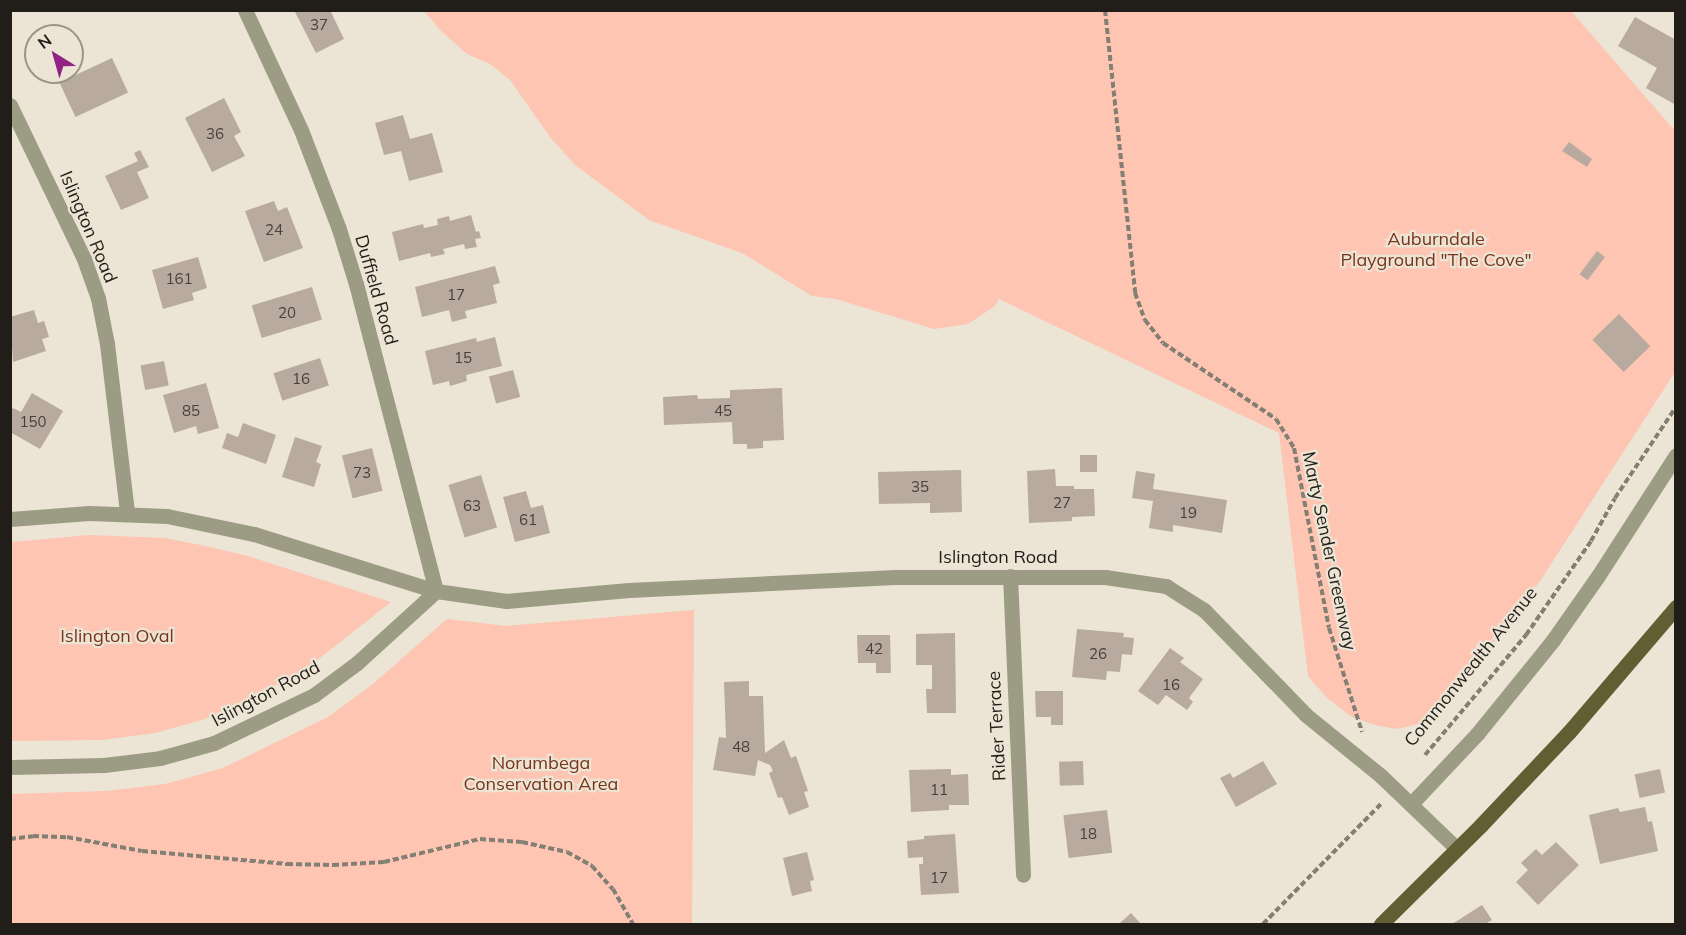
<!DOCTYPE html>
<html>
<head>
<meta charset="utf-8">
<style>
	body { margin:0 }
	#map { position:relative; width:1686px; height:935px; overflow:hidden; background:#ece4d4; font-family:Mulish,sans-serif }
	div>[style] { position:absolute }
	.green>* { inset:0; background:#fdc5b2 }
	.building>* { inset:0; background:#b8aa9f; transform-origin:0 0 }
	.path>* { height:4px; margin-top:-2px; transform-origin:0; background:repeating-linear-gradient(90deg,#847f74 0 6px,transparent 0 9px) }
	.minor>* { height:15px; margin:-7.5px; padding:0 7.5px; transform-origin:7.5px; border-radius:7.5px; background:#9c9b84 }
	.primary>* { height:15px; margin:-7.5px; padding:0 7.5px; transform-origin:7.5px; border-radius:7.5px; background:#615e33 }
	span { translate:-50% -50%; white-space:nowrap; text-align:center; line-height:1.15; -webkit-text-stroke:4.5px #ece4d4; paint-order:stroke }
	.number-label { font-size:15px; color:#47413a }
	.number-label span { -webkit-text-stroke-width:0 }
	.street-label { font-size:18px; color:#211e19 }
	.park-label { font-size:18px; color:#79341c }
	.frame { position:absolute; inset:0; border:12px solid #211e19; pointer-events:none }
	.north { position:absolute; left:24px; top:24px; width:60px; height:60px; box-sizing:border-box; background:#ece4d4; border:2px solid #9b9589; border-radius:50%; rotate:323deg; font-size:16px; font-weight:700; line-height:24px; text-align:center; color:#211e19 }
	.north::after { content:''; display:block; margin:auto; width:21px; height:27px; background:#922384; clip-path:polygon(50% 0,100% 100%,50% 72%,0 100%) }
</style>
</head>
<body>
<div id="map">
	<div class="green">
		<div style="clip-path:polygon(424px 11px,1571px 11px,1675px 131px,1675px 372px,1540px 581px,1460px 687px,1443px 707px,1423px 723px,1397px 729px,1375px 725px,1352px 717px,1327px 698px,1308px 676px,1279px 433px,999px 299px,995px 306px,968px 324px,934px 329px,836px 299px,812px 296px,742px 253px,649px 220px,575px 165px,550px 137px,510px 80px,490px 64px,467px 54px,441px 31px)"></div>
		<div style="clip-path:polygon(90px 535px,164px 538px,201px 545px,248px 556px,391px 602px,301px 673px,205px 719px,155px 733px,102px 740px,11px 741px,11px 542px)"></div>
		<div style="clip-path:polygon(694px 610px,692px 924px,11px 924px,11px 794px,106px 791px,165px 784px,223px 768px,328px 717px,373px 684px,447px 619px,506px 626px)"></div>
	</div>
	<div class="building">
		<div style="clip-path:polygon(294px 10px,330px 10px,344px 39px,316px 53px)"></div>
		<div style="clip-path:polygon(1635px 17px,1676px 40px,1676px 105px,1646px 88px,1657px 68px,1618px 46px)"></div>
		<div style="left:112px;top:58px;width:38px;height:58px;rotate:65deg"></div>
		<div style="clip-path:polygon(224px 98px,241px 132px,234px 136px,245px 156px,212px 172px,185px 118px)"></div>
		<div style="clip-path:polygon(403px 115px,410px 139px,432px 133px,443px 172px,409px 181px,401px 151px,384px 155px,375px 123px)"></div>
		<div style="clip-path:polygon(1569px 142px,1592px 159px,1587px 167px,1562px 151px)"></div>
		<div style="clip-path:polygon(140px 150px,149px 167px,137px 172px,149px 198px,121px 210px,105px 176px,138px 161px,134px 153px)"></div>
		<div style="clip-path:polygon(274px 201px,278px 211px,287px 207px,303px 248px,264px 262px,245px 211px)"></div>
		<div style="clip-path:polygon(471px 215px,476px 232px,479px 231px,481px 238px,475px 239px,477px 247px,465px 249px,464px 244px,443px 249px,445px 254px,431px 257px,430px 253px,399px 261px,392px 232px,423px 224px,424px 228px,438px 225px,437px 219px,449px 216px,450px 221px)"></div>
		<div style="left:1597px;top:251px;width:10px;height:29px;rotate:37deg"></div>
		<div style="clip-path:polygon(198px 257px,207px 288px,192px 293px,194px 300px,163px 309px,152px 270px)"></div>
		<div style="clip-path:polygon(495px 266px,500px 283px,493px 285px,497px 303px,465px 311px,467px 318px,452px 322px,449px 310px,422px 317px,415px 287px)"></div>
		<div style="left:312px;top:287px;width:34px;height:63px;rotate:73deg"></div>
		<div style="clip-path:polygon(34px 310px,38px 323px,44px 321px,49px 337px,42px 339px,46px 351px,13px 362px,10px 317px)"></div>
		<div style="left:1619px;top:314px;width:45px;height:37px;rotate:46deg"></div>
		<div style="clip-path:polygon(495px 337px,502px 366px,466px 375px,467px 381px,450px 386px,449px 381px,433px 385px,425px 351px,476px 338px,477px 342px)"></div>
		<div style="left:320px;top:358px;width:29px;height:49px;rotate:72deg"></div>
		<div style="left:164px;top:361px;width:25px;height:24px;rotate:79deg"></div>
		<div style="left:513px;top:370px;width:28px;height:25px;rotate:75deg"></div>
		<div style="clip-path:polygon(206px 383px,219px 428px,198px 434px,196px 426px,174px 433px,163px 395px)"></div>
		<div style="clip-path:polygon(782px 388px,784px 440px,763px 441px,763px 448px,747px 449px,747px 444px,733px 444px,732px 422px,664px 425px,663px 397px,697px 395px,698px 399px,730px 398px,730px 390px)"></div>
		<div style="clip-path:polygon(32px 393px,63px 411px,40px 449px,10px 432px,10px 412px,13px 408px,21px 412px)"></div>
		<div style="clip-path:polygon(243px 423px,276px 435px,266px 464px,222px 448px,227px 433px,238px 437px)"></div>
		<div style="clip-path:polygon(295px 437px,322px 446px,316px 462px,321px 464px,314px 487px,282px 477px)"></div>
		<div style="left:372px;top:448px;width:44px;height:31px;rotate:76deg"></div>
		<div style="left:1080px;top:455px;width:17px;height:17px"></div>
		<div style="clip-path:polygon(1055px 469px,1056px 486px,1074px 486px,1074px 489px,1094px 489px,1095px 516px,1072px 517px,1072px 521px,1029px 523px,1027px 471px)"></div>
		<div style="clip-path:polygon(961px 470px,962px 512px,930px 513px,930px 503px,879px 504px,878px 472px)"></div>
		<div style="clip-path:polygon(1136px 471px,1155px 474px,1153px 489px,1227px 500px,1222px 533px,1173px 525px,1173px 532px,1149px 528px,1153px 501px,1132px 498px)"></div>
		<div style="left:481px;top:475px;width:55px;height:34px;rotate:73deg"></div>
		<div style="clip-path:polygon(526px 491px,531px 508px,543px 505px,550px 533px,515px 542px,503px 497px)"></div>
		<div style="clip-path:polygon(1077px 629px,1124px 633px,1123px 637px,1134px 638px,1132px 655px,1122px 654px,1120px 672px,1107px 671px,1106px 680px,1072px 677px)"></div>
		<div style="clip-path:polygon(955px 633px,956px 713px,927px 713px,926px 689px,932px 689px,932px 665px,916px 665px,916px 634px)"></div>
		<div style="clip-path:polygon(857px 635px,890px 635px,891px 673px,876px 673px,876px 663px,858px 663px)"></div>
		<div style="clip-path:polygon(1170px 648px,1184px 658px,1180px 662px,1203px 679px,1189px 698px,1193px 702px,1187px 710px,1166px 695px,1158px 705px,1138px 691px)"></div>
		<div style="clip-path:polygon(749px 681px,749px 696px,763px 696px,765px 753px,784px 740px,791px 758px,796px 756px,808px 791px,804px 792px,809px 807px,789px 815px,782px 797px,778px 798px,769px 773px,773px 771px,770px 765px,758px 760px,755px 776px,713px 770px,719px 737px,726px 738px,724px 682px)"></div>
		<div style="clip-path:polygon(1035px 691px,1063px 691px,1063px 725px,1051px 725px,1051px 717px,1036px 717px)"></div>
		<div style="left:1083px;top:761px;width:24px;height:24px;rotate:88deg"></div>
		<div style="clip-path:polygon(1263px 761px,1277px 784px,1236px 807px,1220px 778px,1230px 773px,1233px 778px)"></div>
		<div style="clip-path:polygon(951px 769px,951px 775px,968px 774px,969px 805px,949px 805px,949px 810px,911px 812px,909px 770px)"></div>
		<div style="left:1660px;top:769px;width:24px;height:26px;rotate:78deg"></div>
		<div style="clip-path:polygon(1645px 807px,1648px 822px,1652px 821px,1658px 851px,1600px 864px,1589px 815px,1618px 808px,1620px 812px)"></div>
		<div style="left:1107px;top:810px;width:43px;height:44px;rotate:83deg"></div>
		<div style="clip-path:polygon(955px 834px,959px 893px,921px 895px,919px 864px,923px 864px,923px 857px,908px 858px,907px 841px,924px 839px,924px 836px)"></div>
		<div style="clip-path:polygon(1556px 842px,1579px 865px,1538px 905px,1516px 882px,1528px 870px,1521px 863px,1536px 849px,1542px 855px)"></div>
		<div style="clip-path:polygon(807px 852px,814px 880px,810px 881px,812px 891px,792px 896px,783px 858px)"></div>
		<div style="clip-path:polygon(1482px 905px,1492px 920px,1485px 924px,1452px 924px)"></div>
		<div style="clip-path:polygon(1131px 913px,1141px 924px,1119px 924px)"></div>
	</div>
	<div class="path">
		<div style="left:1105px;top:10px;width:285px;rotate:83.9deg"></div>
		<div style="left:1135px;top:293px;width:29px;rotate:70deg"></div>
		<div style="left:1145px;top:320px;width:29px;rotate:52deg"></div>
		<div style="left:1163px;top:343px;width:136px;rotate:33.9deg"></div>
		<div style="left:1276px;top:419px;width:34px;rotate:58deg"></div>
		<div style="left:1294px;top:448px;width:183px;rotate:79deg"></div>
		<div style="left:1329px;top:628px;width:109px;rotate:72.4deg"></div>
		<div style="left:1425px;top:755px;width:157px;rotate:-49.9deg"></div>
		<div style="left:1526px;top:635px;width:114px;rotate:-55.3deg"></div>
		<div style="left:1591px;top:541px;width:49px;rotate:-60.8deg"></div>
		<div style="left:1615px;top:498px;width:110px;rotate:-56.2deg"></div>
		<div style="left:10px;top:839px;width:23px;rotate:-7deg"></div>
		<div style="left:33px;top:836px;width:34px;rotate:2deg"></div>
		<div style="left:67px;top:837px;width:76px;rotate:10.6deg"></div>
		<div style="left:142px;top:851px;width:146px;rotate:5.1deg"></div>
		<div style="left:287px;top:864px;width:46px;rotate:1.2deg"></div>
		<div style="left:333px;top:865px;width:51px;rotate:-3.4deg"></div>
		<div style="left:384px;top:862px;width:99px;rotate:-13.5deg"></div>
		<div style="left:480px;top:839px;width:42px;rotate:4.1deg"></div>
		<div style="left:522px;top:842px;width:46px;rotate:12.5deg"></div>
		<div style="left:567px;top:852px;width:29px;rotate:29deg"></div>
		<div style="left:592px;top:866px;width:31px;rotate:48deg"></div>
		<div style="left:613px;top:889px;width:40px;rotate:60.3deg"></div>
		<div style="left:1263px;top:924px;width:170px;rotate:-45.5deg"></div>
	</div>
	<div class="minor">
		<div style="left:10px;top:105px;width:171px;rotate:64.3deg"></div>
		<div style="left:84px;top:259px;width:41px;rotate:70.3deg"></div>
		<div style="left:98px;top:298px;width:47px;rotate:78.9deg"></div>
		<div style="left:107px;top:344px;width:169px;rotate:83.2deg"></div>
		<div style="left:10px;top:519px;width:79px;rotate:-4.3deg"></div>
		<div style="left:89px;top:513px;width:78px;rotate:2.2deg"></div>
		<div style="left:167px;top:516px;width:89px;rotate:11.7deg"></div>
		<div style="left:254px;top:534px;width:191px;rotate:17.4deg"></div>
		<div style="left:436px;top:591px;width:71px;rotate:8.1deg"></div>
		<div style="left:506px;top:601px;width:123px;rotate:-5.1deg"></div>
		<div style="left:629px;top:590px;width:266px;rotate:-2.8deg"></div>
		<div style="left:895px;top:577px;width:210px"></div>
		<div style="left:1105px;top:577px;width:62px;rotate:8.4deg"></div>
		<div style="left:1166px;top:586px;width:45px;rotate:32.3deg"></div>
		<div style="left:1204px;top:610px;width:146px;rotate:45.8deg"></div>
		<div style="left:1306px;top:715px;width:97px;rotate:39.1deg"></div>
		<div style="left:1381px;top:776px;width:105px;rotate:43.8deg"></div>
		<div style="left:1010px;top:576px;width:299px;rotate:87.5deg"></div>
		<div style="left:10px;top:767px;width:94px;rotate:-1.2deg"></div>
		<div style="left:104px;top:765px;width:56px;rotate:-7.1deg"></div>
		<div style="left:160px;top:758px;width:56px;rotate:-15.5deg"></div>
		<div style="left:214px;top:743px;width:111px;rotate:-25.6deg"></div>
		<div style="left:314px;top:695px;width:54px;rotate:-36.7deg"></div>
		<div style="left:357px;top:663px;width:107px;rotate:-42.3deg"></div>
		<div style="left:436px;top:591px;width:317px;rotate:-104.6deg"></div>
		<div style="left:356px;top:284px;width:58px;rotate:-107.2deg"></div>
		<div style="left:339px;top:229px;width:106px;rotate:-111deg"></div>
		<div style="left:301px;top:130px;width:132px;rotate:-115deg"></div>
		<div style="left:1411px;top:804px;width:96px;rotate:-46.7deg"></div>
		<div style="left:1477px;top:734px;width:121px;rotate:-51deg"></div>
		<div style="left:1553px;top:640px;width:78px;rotate:-54.9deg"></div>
		<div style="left:1598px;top:576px;width:144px;rotate:-57.2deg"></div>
	</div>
	<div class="primary">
		<div style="left:1381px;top:924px;width:141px;rotate:-44.7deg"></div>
		<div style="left:1481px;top:825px;width:128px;rotate:-46.6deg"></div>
		<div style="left:1569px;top:732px;width:165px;rotate:-49.4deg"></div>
	</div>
	<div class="number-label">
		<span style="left:319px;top:25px">37</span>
		<span style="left:215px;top:134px">36</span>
		<span style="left:274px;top:230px">24</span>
		<span style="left:179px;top:279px">161</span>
		<span style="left:456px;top:295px">17</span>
		<span style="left:287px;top:313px">20</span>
		<span style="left:463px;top:358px">15</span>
		<span style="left:301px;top:379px">16</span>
		<span style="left:191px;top:411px">85</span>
		<span style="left:723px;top:411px">45</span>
		<span style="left:33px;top:422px">150</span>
		<span style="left:362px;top:473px">73</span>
		<span style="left:920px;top:487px">35</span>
		<span style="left:1062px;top:503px">27</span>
		<span style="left:472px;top:506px">63</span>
		<span style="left:1188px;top:513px">19</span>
		<span style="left:528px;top:520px">61</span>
		<span style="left:874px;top:649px">42</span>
		<span style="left:1098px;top:654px">26</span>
		<span style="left:1171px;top:685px">16</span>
		<span style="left:741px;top:747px">48</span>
		<span style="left:939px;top:790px">11</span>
		<span style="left:1088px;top:834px">18</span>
		<span style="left:939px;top:878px">17</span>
	</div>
	<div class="street-label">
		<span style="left:88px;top:227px;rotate:67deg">Islington Road</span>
		<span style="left:376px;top:290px;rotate:74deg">Duffield Road</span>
		<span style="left:1329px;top:551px;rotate:78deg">Marty Sender Greenway</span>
		<span style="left:998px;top:557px">Islington Road</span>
		<span style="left:1471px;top:667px;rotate:-51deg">Commonwealth Avenue</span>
		<span style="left:266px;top:694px;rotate:-28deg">Islington Road</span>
		<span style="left:997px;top:726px;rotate:-93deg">Rider Terrace</span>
	</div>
	<div class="park-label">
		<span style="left:1436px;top:250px">Auburndale<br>Playground "The Cove"</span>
		<span style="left:117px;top:636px">Islington Oval</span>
		<span style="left:541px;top:774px">Norumbega<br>Conservation Area</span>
	</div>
	<div class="frame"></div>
	<div class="north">N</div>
</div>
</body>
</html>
